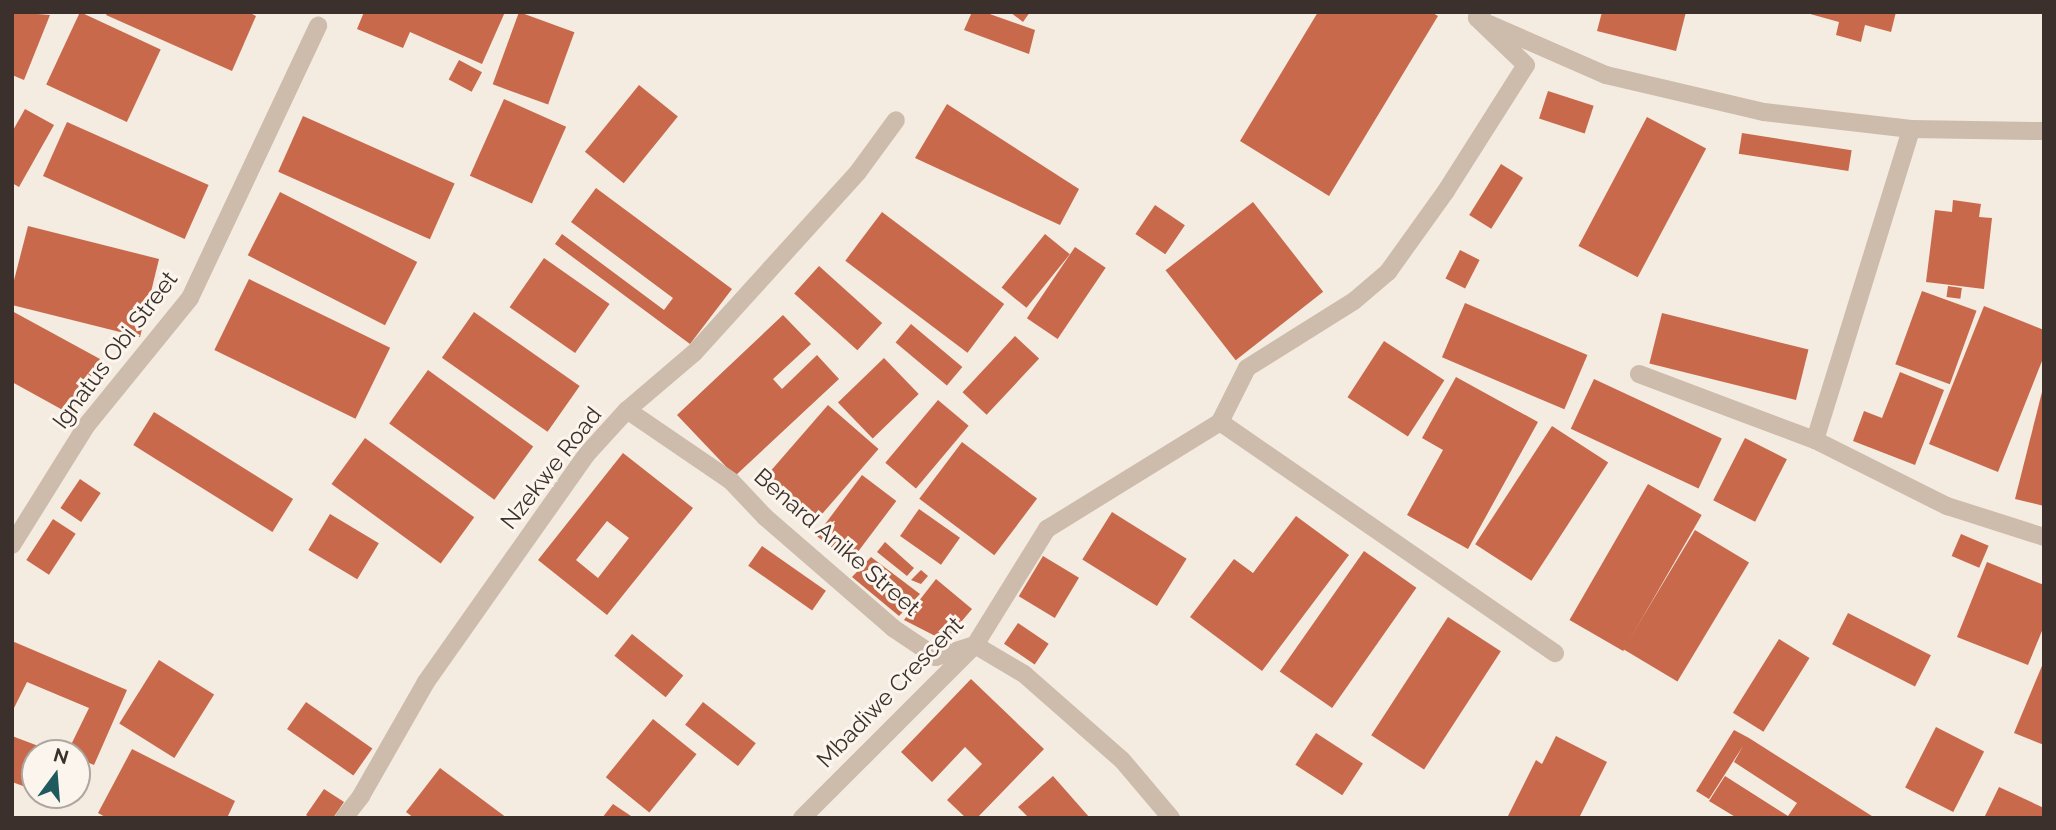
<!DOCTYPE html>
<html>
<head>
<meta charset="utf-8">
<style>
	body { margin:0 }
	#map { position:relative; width:2056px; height:830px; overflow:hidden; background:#f4ebe1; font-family:Raleway,sans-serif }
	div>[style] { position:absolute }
	.building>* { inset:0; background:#c8694b; transform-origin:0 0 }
	.street>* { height:18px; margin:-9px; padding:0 9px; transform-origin:9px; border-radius:9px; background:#cdbbac }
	span { translate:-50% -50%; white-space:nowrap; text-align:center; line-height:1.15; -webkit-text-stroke:6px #fbf5ee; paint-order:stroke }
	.street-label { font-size:23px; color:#3b302b }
	.frame { position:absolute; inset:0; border:14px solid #3b302b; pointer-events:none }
	.north { position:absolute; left:21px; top:739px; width:70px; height:70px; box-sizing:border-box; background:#fbf5ee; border:2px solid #aea6a0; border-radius:50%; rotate:16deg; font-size:19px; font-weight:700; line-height:28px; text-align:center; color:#3b302b }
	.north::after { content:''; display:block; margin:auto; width:24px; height:32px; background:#1f5a5e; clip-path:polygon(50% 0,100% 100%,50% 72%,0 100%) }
</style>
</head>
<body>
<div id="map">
	<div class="building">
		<div style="clip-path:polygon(12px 12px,50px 15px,24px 80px,12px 75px)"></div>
		<div style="left:80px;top:12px;width:89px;height:80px;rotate:25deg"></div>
		<div style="clip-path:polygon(108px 12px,248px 12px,256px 16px,232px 71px,106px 15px)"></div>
		<div style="clip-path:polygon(364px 12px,505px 12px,482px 64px,410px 32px,403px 48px,357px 29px)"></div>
		<div style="left:519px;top:12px;width:59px;height:77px;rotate:20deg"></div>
		<div style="clip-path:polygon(972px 12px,984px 12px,1035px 30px,1029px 54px,964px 30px)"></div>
		<div style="clip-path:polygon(1010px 12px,1030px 12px,1023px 22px)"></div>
		<div style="clip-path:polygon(1318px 12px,1431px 12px,1438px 16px,1329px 196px,1240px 141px)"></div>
		<div style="clip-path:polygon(1602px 12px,1686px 12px,1676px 51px,1597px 31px)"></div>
		<div style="clip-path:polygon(1803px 12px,1896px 12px,1891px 32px,1865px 25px,1861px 42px,1836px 35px,1839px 22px)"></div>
		<div style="left:459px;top:60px;width:26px;height:22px;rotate:28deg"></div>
		<div style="left:639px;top:85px;width:50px;height:86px;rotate:39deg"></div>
		<div style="left:1548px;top:91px;width:48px;height:29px;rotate:18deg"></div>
		<div style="left:504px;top:99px;width:68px;height:84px;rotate:24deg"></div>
		<div style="clip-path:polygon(947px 104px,1079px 189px,1060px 225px,915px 158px)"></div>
		<div style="clip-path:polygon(25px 109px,54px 125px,19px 187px,12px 183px,12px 132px)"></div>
		<div style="left:303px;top:116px;width:166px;height:61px;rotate:24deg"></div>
		<div style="left:1647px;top:117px;width:67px;height:146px;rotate:28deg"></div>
		<div style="left:67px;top:122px;width:155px;height:59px;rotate:24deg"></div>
		<div style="left:1742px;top:133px;width:111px;height:21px;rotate:9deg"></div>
		<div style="left:1501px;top:164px;width:26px;height:60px;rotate:32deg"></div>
		<div style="clip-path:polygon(596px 188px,732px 289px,690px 344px,555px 244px,562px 234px,664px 310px,673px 298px,571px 222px)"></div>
		<div style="left:280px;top:192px;width:154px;height:71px;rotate:27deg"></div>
		<div style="clip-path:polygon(1953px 200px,1981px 204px,1979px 217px,1992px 218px,1984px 289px,1926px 282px,1935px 210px,1952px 212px)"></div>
		<div style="left:1253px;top:202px;width:114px;height:111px;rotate:52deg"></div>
		<div style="left:1155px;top:205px;width:36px;height:35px;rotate:34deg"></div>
		<div style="left:882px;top:212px;width:153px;height:61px;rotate:37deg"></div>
		<div style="clip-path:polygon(28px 226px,159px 259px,140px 337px,12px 305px,12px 288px)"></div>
		<div style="left:1045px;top:234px;width:32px;height:69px;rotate:39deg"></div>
		<div style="left:1075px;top:247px;width:37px;height:86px;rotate:34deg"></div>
		<div style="left:1460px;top:250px;width:22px;height:32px;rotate:27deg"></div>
		<div style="left:544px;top:258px;width:80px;height:60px;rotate:35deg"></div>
		<div style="left:819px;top:266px;width:85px;height:37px;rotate:42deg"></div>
		<div style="left:249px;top:279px;width:157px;height:79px;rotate:26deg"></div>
		<div style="left:1948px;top:286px;width:14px;height:11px;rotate:8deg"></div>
		<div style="left:1922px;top:291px;width:58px;height:78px;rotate:20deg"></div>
		<div style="left:1465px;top:303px;width:133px;height:59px;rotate:23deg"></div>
		<div style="clip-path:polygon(1984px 306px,2044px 330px,2044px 356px,1998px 472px,1929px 444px)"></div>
		<div style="clip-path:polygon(12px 311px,100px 359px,70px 414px,12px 382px)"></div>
		<div style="left:474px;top:312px;width:129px;height:56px;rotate:35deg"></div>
		<div style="left:1662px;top:313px;width:151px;height:52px;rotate:14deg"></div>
		<div style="clip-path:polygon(783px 315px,811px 344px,773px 379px,782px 389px,817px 355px,839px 379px,735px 476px,677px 415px)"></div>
		<div style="left:911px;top:324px;width:67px;height:24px;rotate:40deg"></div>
		<div style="left:1015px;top:336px;width:33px;height:77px;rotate:43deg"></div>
		<div style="left:1384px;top:341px;width:72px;height:67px;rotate:33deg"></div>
		<div style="left:884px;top:358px;width:50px;height:64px;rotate:46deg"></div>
		<div style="left:428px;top:370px;width:130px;height:66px;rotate:36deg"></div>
		<div style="clip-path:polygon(1900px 372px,1944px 390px,1915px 465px,1853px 441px,1864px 411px,1882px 418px)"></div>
		<div style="clip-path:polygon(1456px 377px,1538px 422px,1468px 549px,1407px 515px,1443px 450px,1422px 438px)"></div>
		<div style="left:1594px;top:379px;width:141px;height:55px;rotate:25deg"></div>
		<div style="clip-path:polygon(2044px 384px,2044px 506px,2015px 499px)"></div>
		<div style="left:938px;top:400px;width:40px;height:82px;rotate:40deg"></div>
		<div style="left:828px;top:405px;width:67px;height:97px;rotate:41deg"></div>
		<div style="left:154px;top:412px;width:164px;height:39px;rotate:32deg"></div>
		<div style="left:1552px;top:426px;width:67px;height:141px;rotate:33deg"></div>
		<div style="left:365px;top:438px;width:135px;height:57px;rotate:36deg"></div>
		<div style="left:1745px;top:438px;width:47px;height:70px;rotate:27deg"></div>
		<div style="left:962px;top:442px;width:94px;height:71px;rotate:37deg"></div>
		<div style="clip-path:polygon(evenodd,623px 453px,693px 508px,607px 615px,538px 560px,623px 453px,607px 521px,629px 538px,598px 578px,576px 560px,607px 521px)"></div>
		<div style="left:862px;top:475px;width:43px;height:76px;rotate:37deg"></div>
		<div style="left:80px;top:479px;width:25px;height:35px;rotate:34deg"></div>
		<div style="left:1648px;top:484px;width:62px;height:157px;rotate:30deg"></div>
		<div style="left:919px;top:509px;width:50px;height:33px;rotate:35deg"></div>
		<div style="left:1112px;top:512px;width:88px;height:56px;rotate:32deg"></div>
		<div style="left:330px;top:514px;width:57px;height:42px;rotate:31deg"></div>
		<div style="clip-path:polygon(1296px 516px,1349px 555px,1262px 671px,1190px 617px,1234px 559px,1253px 573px)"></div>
		<div style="left:53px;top:519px;width:27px;height:49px;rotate:33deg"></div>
		<div style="left:1695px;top:530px;width:63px;height:139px;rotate:31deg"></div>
		<div style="left:1961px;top:534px;width:30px;height:24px;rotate:23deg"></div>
		<div style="clip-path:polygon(885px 542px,914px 568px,907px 576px,877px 552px)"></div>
		<div style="left:762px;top:546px;width:78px;height:24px;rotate:35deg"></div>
		<div style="left:1364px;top:551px;width:64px;height:147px;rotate:35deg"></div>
		<div style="left:1043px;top:556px;width:42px;height:47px;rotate:31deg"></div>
		<div style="clip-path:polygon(871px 557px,920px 594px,899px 616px,852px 577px)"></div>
		<div style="clip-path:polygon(1987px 562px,2044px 585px,2044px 626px,2028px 665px,1957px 637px)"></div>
		<div style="clip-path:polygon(921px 570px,928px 576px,921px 584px,911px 580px)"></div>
		<div style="clip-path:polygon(936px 579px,972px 609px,945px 641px,904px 620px)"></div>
		<div style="left:1848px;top:613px;width:93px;height:35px;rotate:27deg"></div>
		<div style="left:1448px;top:617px;width:63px;height:141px;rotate:33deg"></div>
		<div style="left:1018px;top:623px;width:37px;height:25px;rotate:34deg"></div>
		<div style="left:632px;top:634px;width:66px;height:28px;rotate:39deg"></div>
		<div style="left:1779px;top:639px;width:36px;height:87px;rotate:32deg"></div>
		<div style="clip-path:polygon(12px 641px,127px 690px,94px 765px,77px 758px,77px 753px,67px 753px,89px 708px,27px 682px,12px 712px)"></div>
		<div style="left:159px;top:660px;width:65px;height:75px;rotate:32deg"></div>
		<div style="clip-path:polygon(2044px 661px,2044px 745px,2014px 733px)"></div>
		<div style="clip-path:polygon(971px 679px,1044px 749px,977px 818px,966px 818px,947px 800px,982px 764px,965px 747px,932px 782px,901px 752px)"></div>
		<div style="left:306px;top:702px;width:81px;height:33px;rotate:35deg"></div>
		<div style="left:703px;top:702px;width:67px;height:29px;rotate:38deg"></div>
		<div style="left:653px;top:719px;width:56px;height:75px;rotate:39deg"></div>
		<div style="left:1936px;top:727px;width:54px;height:68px;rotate:27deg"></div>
		<div style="clip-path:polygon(1734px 730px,1749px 738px,1875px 818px,1737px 818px,1709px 801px,1725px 776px,1788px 816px,1797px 803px,1734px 762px,1743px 746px,1709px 799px,1696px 791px)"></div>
		<div style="left:1316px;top:733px;width:56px;height:38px;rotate:33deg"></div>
		<div style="clip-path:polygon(12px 736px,57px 753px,35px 753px,34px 790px,12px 782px)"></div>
		<div style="clip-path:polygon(1556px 736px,1607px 762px,1579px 818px,1507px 818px,1536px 760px,1542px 764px)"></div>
		<div style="clip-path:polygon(132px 749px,235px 801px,227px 818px,107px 818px,98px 813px)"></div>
		<div style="clip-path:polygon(440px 768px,507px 818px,414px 818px,406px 812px)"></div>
		<div style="clip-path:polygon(1053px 776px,1090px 818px,1029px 818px,1018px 807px)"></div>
		<div style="clip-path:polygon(1999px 787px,2044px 808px,2044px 818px,1984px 818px)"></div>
		<div style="clip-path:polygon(324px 789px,344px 802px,333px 818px,310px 818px,306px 815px)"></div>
		<div style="clip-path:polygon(613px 804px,634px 818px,602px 818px)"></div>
	</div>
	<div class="street">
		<div style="left:1489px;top:24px;width:128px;rotate:23.6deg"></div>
		<div style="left:1606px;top:75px;width:162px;rotate:13.2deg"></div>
		<div style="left:1764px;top:112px;width:148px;rotate:6.6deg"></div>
		<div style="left:1911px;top:129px;width:133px;rotate:0.9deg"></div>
		<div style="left:1639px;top:374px;width:188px;rotate:20.6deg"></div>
		<div style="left:1815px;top:440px;width:148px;rotate:26.6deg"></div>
		<div style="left:1947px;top:506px;width:102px;rotate:17.7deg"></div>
		<div style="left:627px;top:410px;width:126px;rotate:34.3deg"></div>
		<div style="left:731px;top:481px;width:50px;rotate:46.6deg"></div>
		<div style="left:765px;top:517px;width:169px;rotate:40.9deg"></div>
		<div style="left:893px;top:628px;width:52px;rotate:34deg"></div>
		<div style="left:936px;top:657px;width:41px;rotate:-17.1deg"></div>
		<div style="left:975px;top:645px;width:57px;rotate:30.6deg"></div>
		<div style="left:1024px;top:674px;width:130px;rotate:41.3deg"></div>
		<div style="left:1122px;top:760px;width:76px;rotate:49.8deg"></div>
		<div style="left:1220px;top:422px;width:407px;rotate:34.6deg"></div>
		<div style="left:1815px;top:440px;width:325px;rotate:-72.8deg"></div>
		<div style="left:12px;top:545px;width:140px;rotate:-58.1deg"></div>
		<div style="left:86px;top:426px;width:165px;rotate:-50.9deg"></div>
		<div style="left:190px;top:298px;width:301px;rotate:-64.8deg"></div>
		<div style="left:344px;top:818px;width:28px;rotate:-52deg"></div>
		<div style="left:361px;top:796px;width:131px;rotate:-60.3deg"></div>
		<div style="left:426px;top:682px;width:278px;rotate:-54.8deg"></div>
		<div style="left:586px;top:455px;width:61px;rotate:-47.7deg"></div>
		<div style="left:627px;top:410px;width:88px;rotate:-40.4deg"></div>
		<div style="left:694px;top:353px;width:244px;rotate:-47.8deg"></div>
		<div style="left:858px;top:172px;width:64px;rotate:-53.8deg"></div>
		<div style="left:802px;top:818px;width:245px;rotate:-45deg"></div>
		<div style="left:975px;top:645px;width:137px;rotate:-58.2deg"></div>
		<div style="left:1047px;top:529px;width:203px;rotate:-31.7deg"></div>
		<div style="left:1220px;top:422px;width:60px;rotate:-63.4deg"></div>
		<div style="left:1247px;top:368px;width:126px;rotate:-32.1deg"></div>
		<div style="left:1354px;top:301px;width:45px;rotate:-40.5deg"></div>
		<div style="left:1388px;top:272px;width:100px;rotate:-54.4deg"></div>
		<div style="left:1446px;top:191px;width:149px;rotate:-57.6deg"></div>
		<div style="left:1526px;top:65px;width:68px;rotate:-136.2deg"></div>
		<div style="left:1477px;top:18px;width:8px;rotate:-50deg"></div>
	</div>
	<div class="street-label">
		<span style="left:115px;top:350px;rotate:-53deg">Ignatus Obi Street</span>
		<span style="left:551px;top:468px;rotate:-52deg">Nzekwe Road</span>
		<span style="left:837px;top:542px;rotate:41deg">Benard Anike Street</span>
		<span style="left:890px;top:692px;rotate:-46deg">Mbadiwe Crescent</span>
	</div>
	<div class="frame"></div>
	<div class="north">N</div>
</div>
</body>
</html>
